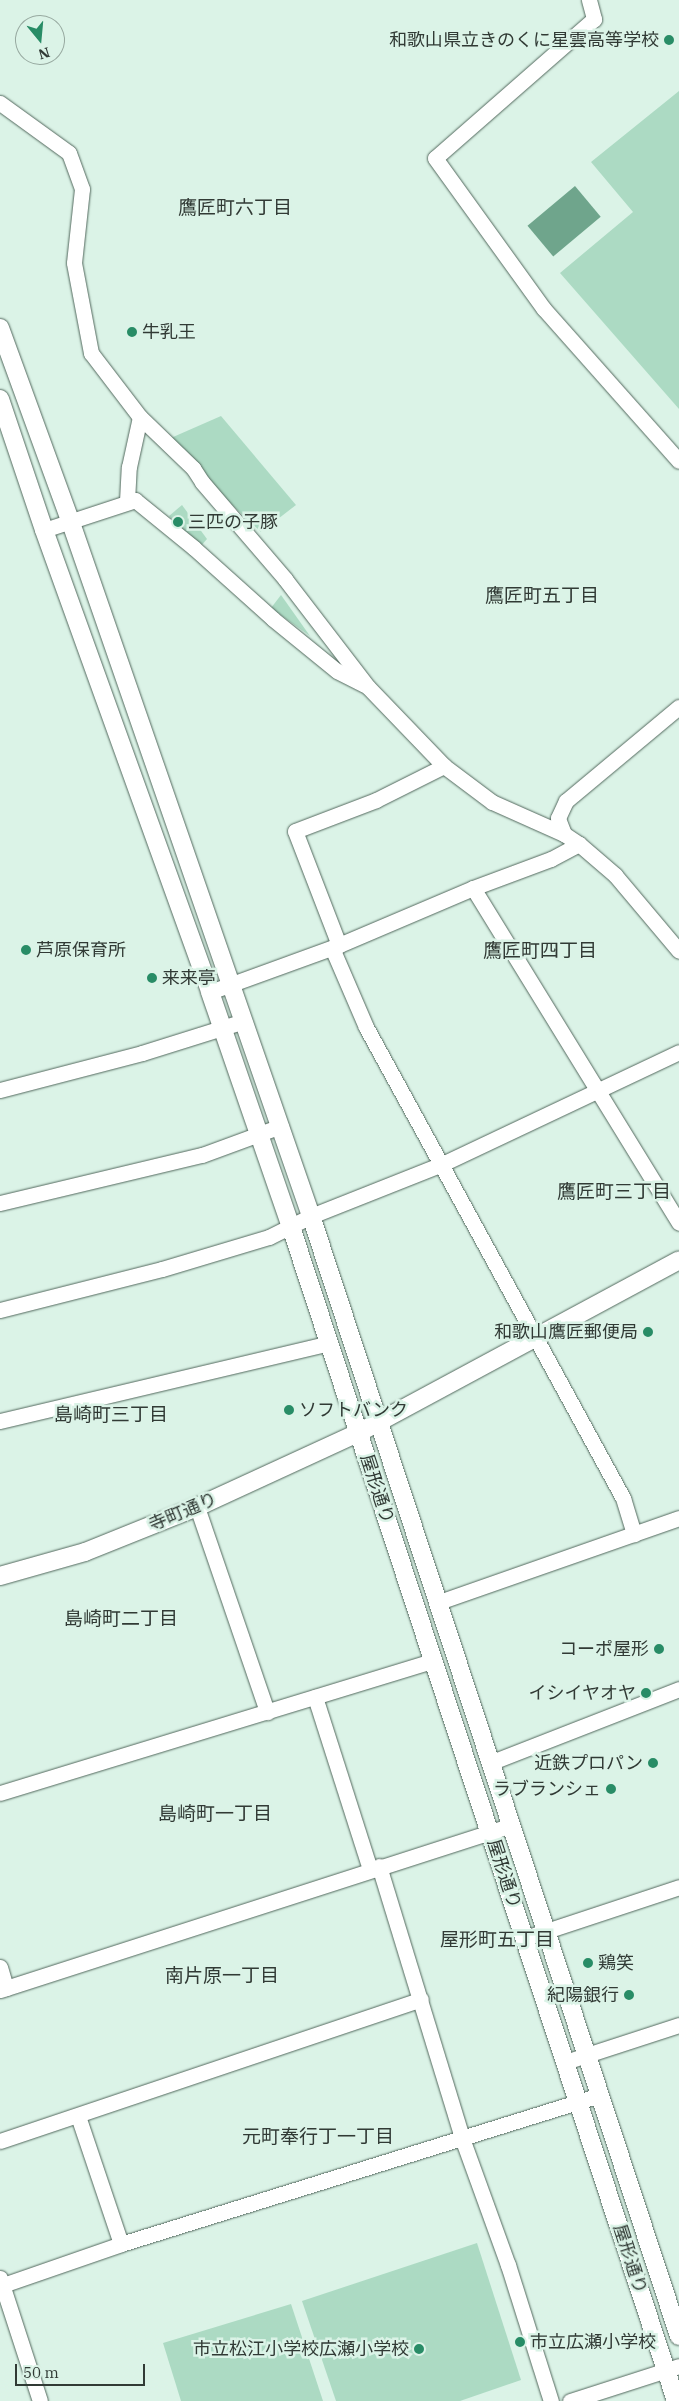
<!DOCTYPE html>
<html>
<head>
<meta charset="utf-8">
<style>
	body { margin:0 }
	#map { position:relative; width:679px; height:2401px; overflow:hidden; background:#dbf3e7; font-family:"IBM Plex Serif","Noto Sans JP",serif }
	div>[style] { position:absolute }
	.green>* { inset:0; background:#acdac3 }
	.water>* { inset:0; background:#6fa58c; transform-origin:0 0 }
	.roads { filter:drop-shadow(0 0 1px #52685d) drop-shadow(0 0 1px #52685d) }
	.minor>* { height:15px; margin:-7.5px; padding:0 7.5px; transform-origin:7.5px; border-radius:7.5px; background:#fff }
	.tertiary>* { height:18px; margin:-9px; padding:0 9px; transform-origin:9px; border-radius:9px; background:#fff }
	.dots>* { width:14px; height:14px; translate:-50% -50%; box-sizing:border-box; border:2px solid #dbf3e7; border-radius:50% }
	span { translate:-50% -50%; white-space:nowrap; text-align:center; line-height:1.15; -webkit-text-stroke:5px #dbf3e7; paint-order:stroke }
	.poi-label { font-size:18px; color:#313a35 }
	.right { translate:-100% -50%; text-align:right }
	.left { translate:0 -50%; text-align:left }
	.street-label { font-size:18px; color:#313a35 }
	.neighbourhood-label { font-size:19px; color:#313a35 }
	.north { position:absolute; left:15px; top:15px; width:50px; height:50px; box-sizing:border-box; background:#dbf3e7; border:1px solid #97a9a0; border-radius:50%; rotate:163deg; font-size:14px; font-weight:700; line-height:20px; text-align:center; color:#313a35 }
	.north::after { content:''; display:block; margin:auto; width:18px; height:22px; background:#288c66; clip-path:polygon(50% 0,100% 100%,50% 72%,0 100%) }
	.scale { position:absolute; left:15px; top:2364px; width:130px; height:22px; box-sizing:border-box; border:2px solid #313a35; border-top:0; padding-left:6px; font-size:15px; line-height:18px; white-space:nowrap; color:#313a35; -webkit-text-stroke:4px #dbf3e7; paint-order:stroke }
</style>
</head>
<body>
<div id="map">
	<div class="green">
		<div style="clip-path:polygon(679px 91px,679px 409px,560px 273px,633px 212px,591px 162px)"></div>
		<div style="clip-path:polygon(221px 416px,296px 505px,261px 532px,164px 441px)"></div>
		<div style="clip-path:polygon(182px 505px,207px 539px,200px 547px,169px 516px)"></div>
		<div style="clip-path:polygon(281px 595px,310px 636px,271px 608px)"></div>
		<div style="clip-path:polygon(477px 2243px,521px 2380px,460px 2401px,336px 2401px,302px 2301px)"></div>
		<div style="clip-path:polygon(291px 2304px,323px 2401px,181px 2401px,163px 2343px)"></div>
	</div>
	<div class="water">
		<div style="left:575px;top:186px;width:40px;height:62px;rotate:50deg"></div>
	</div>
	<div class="roads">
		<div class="minor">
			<div style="left:589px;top:0;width:20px;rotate:75deg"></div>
			<div style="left:594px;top:19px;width:211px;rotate:138.8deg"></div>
			<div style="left:435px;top:158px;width:186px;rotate:54.2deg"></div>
			<div style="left:544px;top:309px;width:203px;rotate:48.4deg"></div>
			<div style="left:0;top:103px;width:85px;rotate:35.9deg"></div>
			<div style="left:69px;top:153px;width:38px;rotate:70deg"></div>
			<div style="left:82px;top:189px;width:74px;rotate:96.2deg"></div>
			<div style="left:74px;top:263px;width:92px;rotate:79.3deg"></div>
			<div style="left:91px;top:353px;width:81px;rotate:52.6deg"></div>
			<div style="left:140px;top:417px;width:74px;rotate:43.9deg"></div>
			<div style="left:193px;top:468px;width:17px;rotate:57deg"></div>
			<div style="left:202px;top:482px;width:128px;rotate:49.4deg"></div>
			<div style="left:285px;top:579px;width:136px;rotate:52.5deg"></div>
			<div style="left:368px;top:687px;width:110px;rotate:46.1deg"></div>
			<div style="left:444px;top:766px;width:60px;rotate:36.9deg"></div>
			<div style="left:492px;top:802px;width:79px;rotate:24deg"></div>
			<div style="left:564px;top:834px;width:18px;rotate:34deg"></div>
			<div style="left:579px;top:844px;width:48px;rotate:40.7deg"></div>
			<div style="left:615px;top:875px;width:99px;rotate:49.9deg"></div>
			<div style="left:127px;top:501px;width:34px;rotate:-87deg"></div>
			<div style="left:129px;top:467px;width:51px;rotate:-77.6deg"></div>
			<div style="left:44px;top:530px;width:96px;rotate:-18.2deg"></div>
			<div style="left:135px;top:500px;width:76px;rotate:39.1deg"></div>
			<div style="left:194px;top:548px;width:106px;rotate:41.9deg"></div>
			<div style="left:273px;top:619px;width:82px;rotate:39.1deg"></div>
			<div style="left:337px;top:671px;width:30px;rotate:27deg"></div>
			<div style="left:564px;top:834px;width:17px;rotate:-111deg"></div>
			<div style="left:558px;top:818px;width:19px;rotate:-65deg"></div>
			<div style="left:566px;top:801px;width:147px;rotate:-39.8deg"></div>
			<div style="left:473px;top:888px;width:393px;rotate:58.4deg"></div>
			<div style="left:339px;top:945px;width:122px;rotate:-111.1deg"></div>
			<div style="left:295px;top:831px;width:87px;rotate:-20.9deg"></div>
			<div style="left:376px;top:800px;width:76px;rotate:-26.6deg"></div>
			<div style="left:332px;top:948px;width:86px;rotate:66.7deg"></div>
			<div style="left:366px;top:1027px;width:537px;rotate:61.38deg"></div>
			<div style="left:623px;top:1498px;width:38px;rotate:73deg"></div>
			<div style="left:210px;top:992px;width:137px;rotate:-20deg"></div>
			<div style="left:339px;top:945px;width:146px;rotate:-23deg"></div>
			<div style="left:473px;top:888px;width:83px;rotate:-20.4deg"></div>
			<div style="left:551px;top:859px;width:32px;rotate:-28deg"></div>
			<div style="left:0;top:1090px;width:147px;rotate:-14.6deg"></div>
			<div style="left:142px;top:1053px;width:107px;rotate:-17.4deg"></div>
			<div style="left:0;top:1203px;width:208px;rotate:-13.4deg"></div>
			<div style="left:202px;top:1155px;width:84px;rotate:-20.2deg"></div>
			<div style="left:0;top:1310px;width:167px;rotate:-14.2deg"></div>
			<div style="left:162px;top:1269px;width:112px;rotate:-16.7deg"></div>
			<div style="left:269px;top:1237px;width:47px;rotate:-26.6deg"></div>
			<div style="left:311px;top:1216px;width:139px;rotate:-21.6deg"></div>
			<div style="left:440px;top:1165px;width:264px;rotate:-25.3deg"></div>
			<div style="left:0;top:1421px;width:339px;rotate:-13.3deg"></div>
			<div style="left:197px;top:1507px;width:217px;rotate:71.1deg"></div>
			<div style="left:439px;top:1602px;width:254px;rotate:-19.3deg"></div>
			<div style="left:315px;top:1697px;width:181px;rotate:72.3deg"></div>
			<div style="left:492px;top:1762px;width:201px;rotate:-21.3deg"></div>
			<div style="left:0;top:1793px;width:454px;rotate:-17deg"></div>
			<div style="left:379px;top:1866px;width:284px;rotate:73deg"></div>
			<div style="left:462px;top:2138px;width:135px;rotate:70.1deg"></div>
			<div style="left:508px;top:2265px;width:143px;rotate:72.5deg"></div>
			<div style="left:525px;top:1938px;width:162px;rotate:-18.3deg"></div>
			<div style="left:0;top:1967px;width:22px;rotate:74deg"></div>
			<div style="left:0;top:1990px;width:538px;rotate:-17.86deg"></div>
			<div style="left:565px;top:2062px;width:120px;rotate:-18deg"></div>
			<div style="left:78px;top:2116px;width:135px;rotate:71.4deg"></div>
			<div style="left:0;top:2141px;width:444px;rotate:-18.6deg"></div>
			<div style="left:0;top:2278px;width:129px;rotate:72deg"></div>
			<div style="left:0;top:2286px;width:128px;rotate:-19.1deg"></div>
			<div style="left:121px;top:2244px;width:502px;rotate:-17.28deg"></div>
			<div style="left:570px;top:2401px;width:114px;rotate:-17.8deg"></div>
		</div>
		<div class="tertiary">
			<div style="left:0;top:328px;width:204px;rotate:70deg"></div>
			<div style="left:70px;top:520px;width:737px;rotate:70.9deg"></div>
			<div style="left:311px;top:1216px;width:1179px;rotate:71.81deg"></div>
			<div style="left:0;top:399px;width:138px;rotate:71.4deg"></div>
			<div style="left:44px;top:530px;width:491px;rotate:70.2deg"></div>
			<div style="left:210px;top:992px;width:249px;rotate:71deg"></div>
			<div style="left:291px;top:1227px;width:1236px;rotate:71.84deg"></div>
			<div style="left:0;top:1576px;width:88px;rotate:-15.8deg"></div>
			<div style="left:85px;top:1552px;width:121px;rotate:-21.9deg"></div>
			<div style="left:197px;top:1507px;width:179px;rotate:-24.7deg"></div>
			<div style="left:360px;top:1432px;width:362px;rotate:-28.3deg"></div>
		</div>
	</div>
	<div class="dots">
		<div style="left:669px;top:40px;background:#288c66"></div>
		<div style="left:132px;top:332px;background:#288c66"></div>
		<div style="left:178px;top:522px;background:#288c66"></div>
		<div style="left:26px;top:950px;background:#288c66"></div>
		<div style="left:152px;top:978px;background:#288c66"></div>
		<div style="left:648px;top:1332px;background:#288c66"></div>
		<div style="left:289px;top:1410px;background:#288c66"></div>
		<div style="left:659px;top:1649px;background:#288c66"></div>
		<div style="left:646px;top:1693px;background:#288c66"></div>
		<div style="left:653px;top:1763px;background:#288c66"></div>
		<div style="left:611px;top:1789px;background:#288c66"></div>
		<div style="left:588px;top:1963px;background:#288c66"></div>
		<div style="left:629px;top:1995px;background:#288c66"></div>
		<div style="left:520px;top:2342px;background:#288c66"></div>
		<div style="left:419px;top:2349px;background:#288c66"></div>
	</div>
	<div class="poi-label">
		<span class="right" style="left:659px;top:40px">和歌山県立きのくに星雲高等学校</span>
		<span class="left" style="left:142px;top:332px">牛乳王</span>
		<span class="left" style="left:188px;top:522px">三匹の子豚</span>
		<span class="left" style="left:36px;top:950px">芦原保育所</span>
		<span class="left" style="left:162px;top:978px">来来亭</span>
		<span class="right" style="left:638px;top:1332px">和歌山鷹匠郵便局</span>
		<span class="left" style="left:299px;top:1410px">ソフトバンク</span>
		<span class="right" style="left:649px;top:1649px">コーポ屋形</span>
		<span class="right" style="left:636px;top:1693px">イシイヤオヤ</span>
		<span class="right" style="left:643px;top:1763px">近鉄プロパン</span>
		<span class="right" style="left:601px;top:1789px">ラブランシェ</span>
		<span class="left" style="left:598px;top:1963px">鶏笑</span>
		<span class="right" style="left:619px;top:1995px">紀陽銀行</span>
		<span class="left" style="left:530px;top:2342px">市立広瀬小学校</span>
		<span class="right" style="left:409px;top:2349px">市立松江小学校広瀬小学校</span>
	</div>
	<div class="street-label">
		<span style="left:377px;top:1489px;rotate:72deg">屋形通り</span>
		<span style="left:183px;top:1512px;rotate:-23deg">寺町通り</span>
		<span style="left:504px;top:1874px;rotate:72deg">屋形通り</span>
		<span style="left:630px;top:2259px;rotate:72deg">屋形通り</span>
	</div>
	<div class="neighbourhood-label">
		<span style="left:235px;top:208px">鷹匠町六丁目</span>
		<span style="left:542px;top:596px">鷹匠町五丁目</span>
		<span style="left:540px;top:951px">鷹匠町四丁目</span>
		<span style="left:614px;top:1192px">鷹匠町三丁目</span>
		<span style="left:111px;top:1415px">島崎町三丁目</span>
		<span style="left:121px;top:1619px">島崎町二丁目</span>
		<span style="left:215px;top:1814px">島崎町一丁目</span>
		<span style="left:497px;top:1940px">屋形町五丁目</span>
		<span style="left:222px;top:1976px">南片原一丁目</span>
		<span style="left:318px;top:2137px">元町奉行丁一丁目</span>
	</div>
	<div class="north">N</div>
	<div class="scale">50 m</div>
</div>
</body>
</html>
